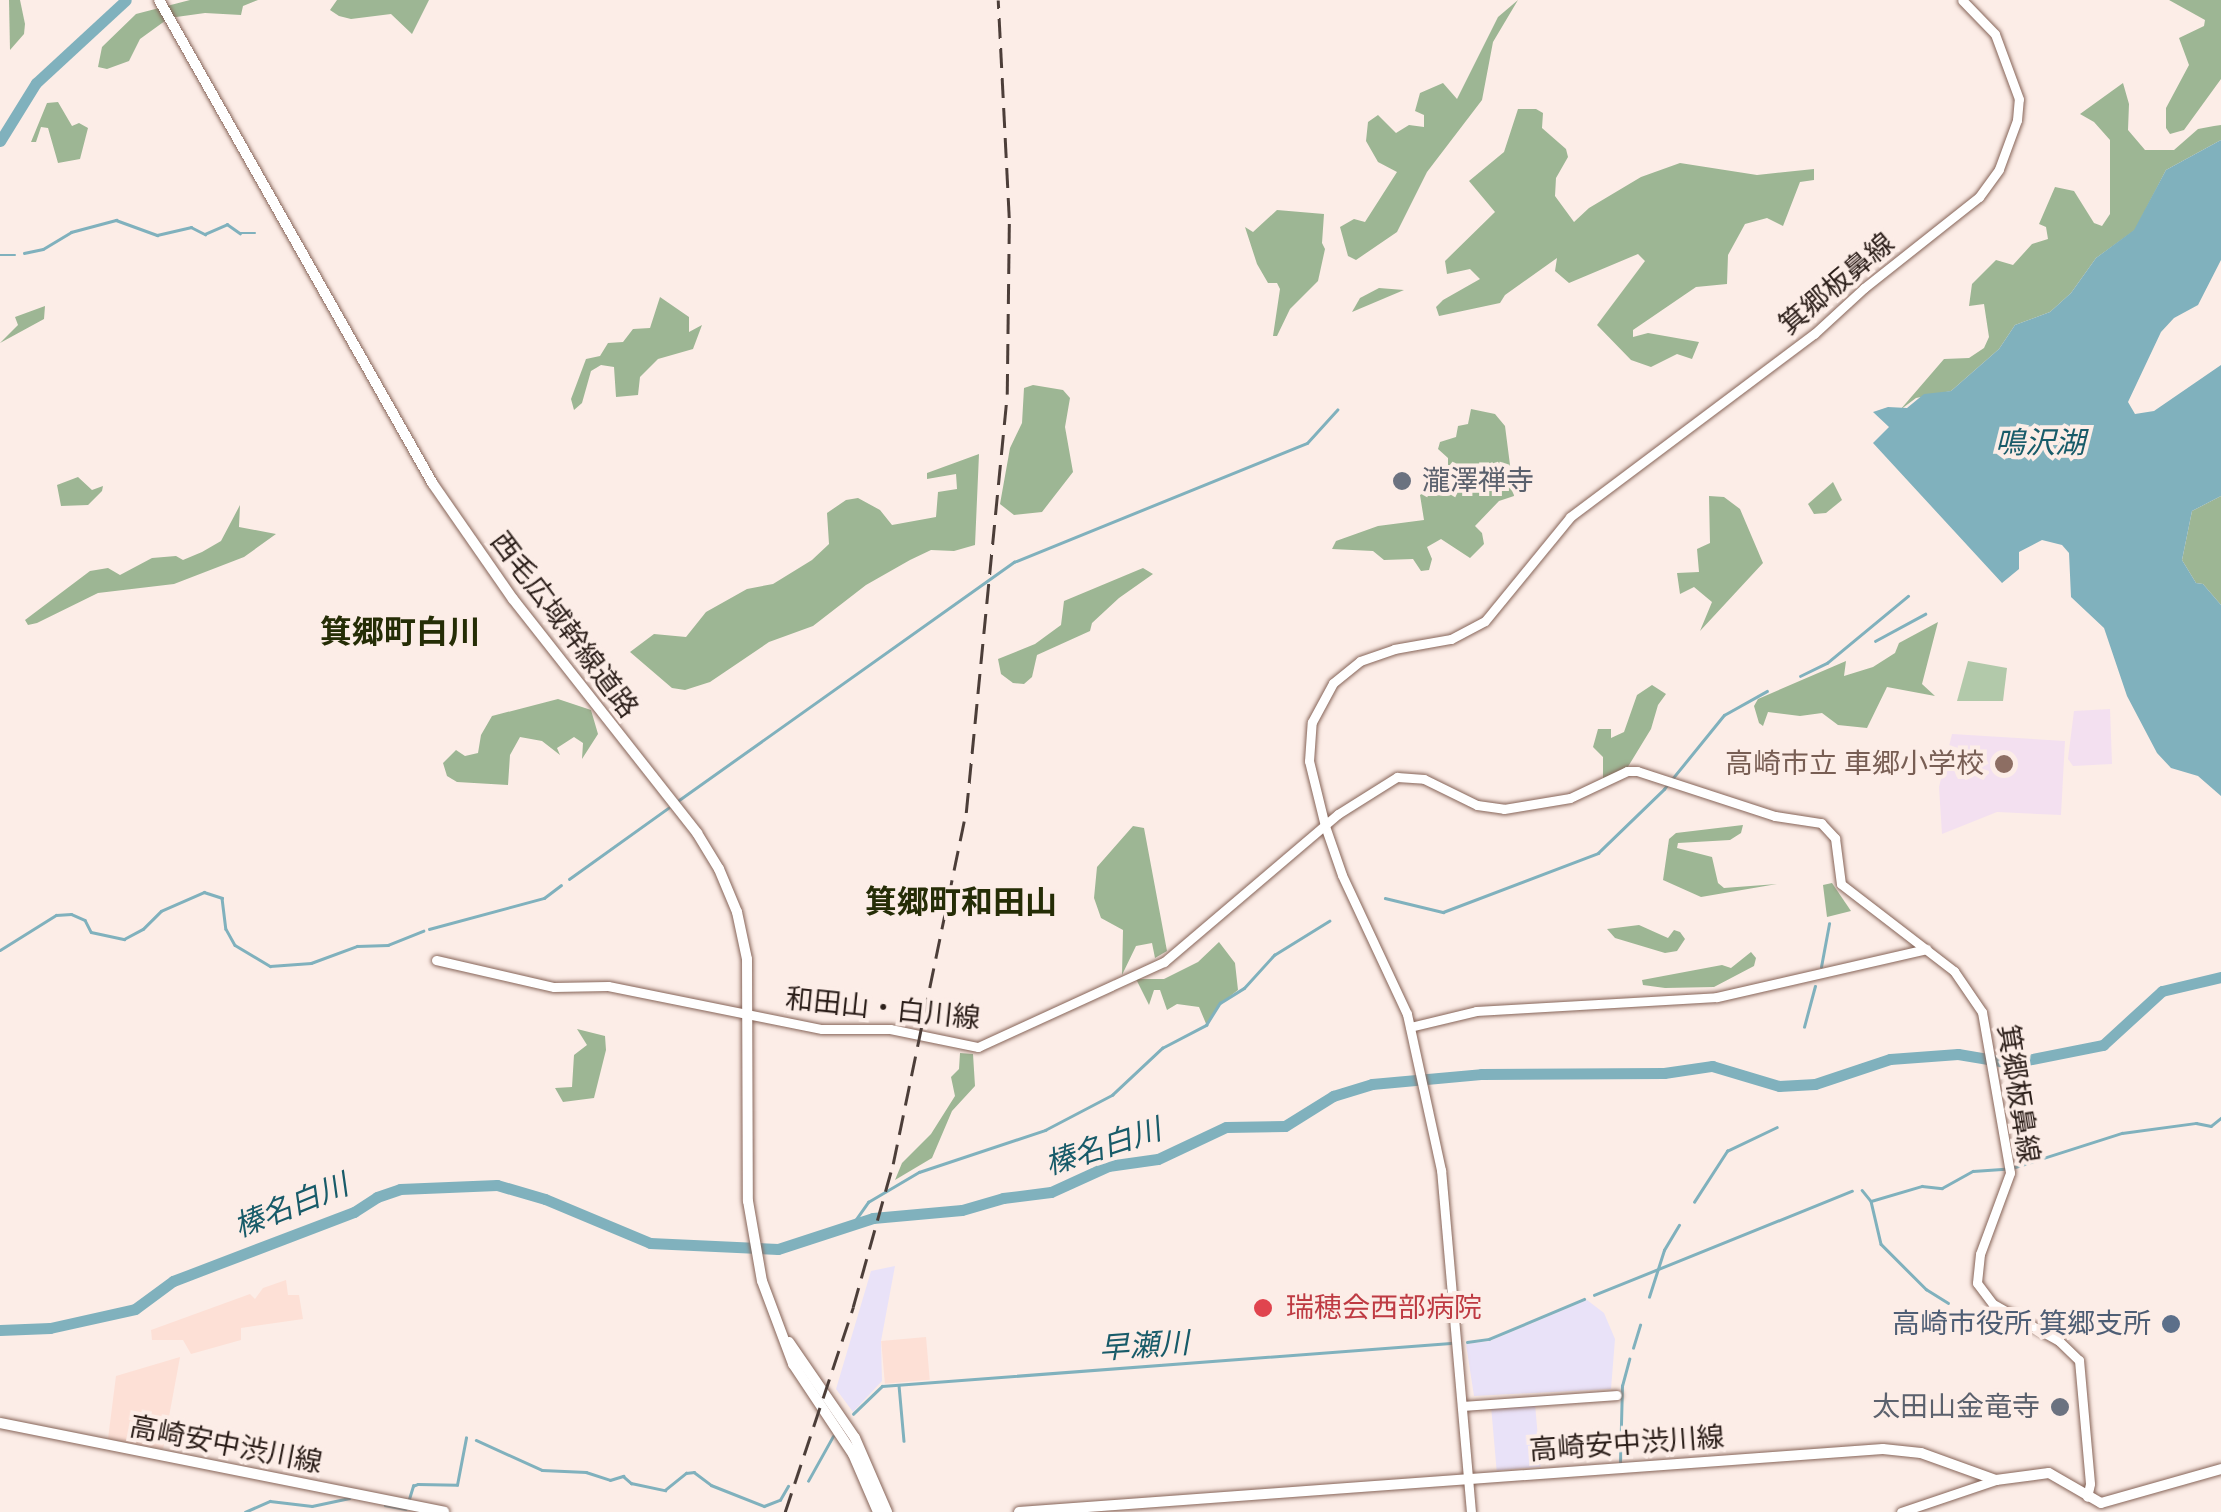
<!DOCTYPE html>
<html>
<head>
<meta charset="utf-8">
<style>
	body { margin:0 }
	#map { position:relative; width:2221px; height:1512px; overflow:hidden; background:#fcede7; font-family:"Times New Roman","Noto Sans JP",serif }
	div>[style] { position:absolute }
	.commercial>* { inset:0; background:#e9e2f8; transform-origin:0 0 }
	.built>* { inset:0; background:#fde0d6; transform-origin:0 0 }
	.education>* { inset:0; background:#f3e0f0 }
	.green>* { inset:0; background:#b2c9aa }
	.forest>* { inset:0; background:#9db694 }
	.water>* { inset:0; background:#80b1bd }
	.stream>* { height:2.5px; margin:-1.25px; padding:0 1.25px; transform-origin:1.25px; border-radius:1.25px; background:#80b1bd }
	.river>* { height:11px; margin:-5.5px; padding:0 5.5px; transform-origin:5.5px; border-radius:5.5px; background:#80b1bd }
	.roads { filter:drop-shadow(0 0 2px #866458) drop-shadow(0 0 2px #866458) }
	.secondary>* { height:9px; margin:-4.5px; padding:0 4.5px; transform-origin:4.5px; border-radius:4.5px; background:#fff }
	.primary>* { height:10px; margin:-5px; padding:0 5px; transform-origin:5px; border-radius:5px; background:#fff }
	.rail>* { height:2.5px; margin-top:-1.25px; transform-origin:0; background:repeating-linear-gradient(90deg,#4c3e39 0 20px,transparent 0 30px) }
	.dots>* { width:28px; height:28px; translate:-50% -50%; box-sizing:border-box; border:5px solid #fcede7; border-radius:50% }
	span { translate:-50% -50%; white-space:nowrap; text-align:center; line-height:1.15; -webkit-text-stroke:8px #fcede7; paint-order:stroke }
	.street-label { font-size:28px; color:#2c1f1a }
	.worship-label { font-size:28px; color:#5b616d }
	.left { translate:0 -50%; text-align:left }
	.right { translate:-100% -50%; text-align:right }
	.education-label { font-size:28px; color:#785e54 }
	.health-label { font-size:28px; color:#be3a42 }
	.service-label { font-size:28px; color:#4e5e75 }
	.water-label { font-size:30px; color:#185b69; font-style:italic }
	.quarter-label { font-size:32px; color:#252d06; font-weight:700 }
</style>
</head>
<body>
<div id="map">
	<div class="commercial">
		<div style="clip-path:polygon(895px 1266px,881px 1341px,882px 1381px,853px 1412px,836px 1389px,871px 1271px)"></div>
		<div style="clip-path:polygon(1587px 1300px,1604px 1313px,1615px 1339px,1611px 1389px,1474px 1396px,1466px 1344px,1490px 1341px)"></div>
		<div style="left:1535px;top:1404px;width:63px;height:44px;rotate:85deg"></div>
	</div>
	<div class="built">
		<div style="clip-path:polygon(286px 1280px,288px 1295px,299px 1295px,303px 1319px,241px 1328px,241px 1340px,191px 1354px,183px 1340px,152px 1340px,151px 1330px,250px 1294px,255px 1299px,263px 1288px)"></div>
		<div style="left:926px;top:1337px;width:43px;height:45px;rotate:85deg"></div>
		<div style="clip-path:polygon(180px 1357px,163px 1449px,108px 1439px,116px 1376px)"></div>
	</div>
	<div class="education">
		<div style="clip-path:polygon(2110px 709px,2112px 764px,2073px 766px,2068px 759px,2074px 711px)"></div>
		<div style="clip-path:polygon(1952px 734px,2065px 741px,2061px 815px,1997px 812px,1942px 834px,1939px 787px)"></div>
	</div>
	<div class="green">
		<div style="clip-path:polygon(1968px 661px,2007px 668px,2003px 701px,1957px 701px)"></div>
	</div>
	<div class="forest">
		<div style="clip-path:polygon(9px 0,20px 0,25px 24px,24px 34px,10px 50px)"></div>
		<div style="clip-path:polygon(190px 0,258px 0,243px 6px,241px 15px,205px 13px,169px 18px,140px 39px,129px 61px,107px 69px,98px 67px,102px 47px,136px 14px)"></div>
		<div style="clip-path:polygon(337px 0,429px 0,412px 34px,391px 14px,351px 19px,339px 16px,330px 10px)"></div>
		<div style="clip-path:polygon(1518px 0,1493px 42px,1482px 100px,1427px 172px,1397px 232px,1356px 260px,1348px 256px,1340px 227px,1354px 219px,1365px 222px,1397px 172px,1378px 162px,1366px 141px,1368px 122px,1378px 115px,1396px 133px,1409px 125px,1424px 127px,1424px 115px,1415px 111px,1420px 93px,1443px 83px,1457px 99px,1498px 17px)"></div>
		<div style="clip-path:polygon(2169px 0,2221px 0,2221px 79px,2184px 130px,2170px 134px,2166px 128px,2166px 108px,2189px 65px,2179px 38px,2204px 26px,2205px 20px)"></div>
		<div style="clip-path:polygon(2123px 83px,2129px 104px,2128px 130px,2145px 150px,2174px 150px,2198px 129px,2214px 126px,2221px 125px,2221px 140px,2166px 170px,2135px 230px,2096px 258px,2071px 293px,2050px 312px,2015px 325px,1999px 349px,1951px 391px,1916px 398px,1900px 410px,1944px 359px,1969px 358px,1984px 348px,1989px 337px,1984px 304px,1969px 306px,1972px 284px,1996px 260px,2013px 265px,2032px 244px,2048px 239px,2046px 227px,2039px 224px,2055px 187px,2074px 191px,2094px 223px,2102px 226px,2110px 214px,2110px 140px,2094px 122px,2080px 114px)"></div>
		<div style="clip-path:polygon(58px 102px,72px 126px,79px 123px,88px 128px,80px 159px,58px 163px,48px 128px,41px 127px,36px 142px,31px 142px,47px 103px)"></div>
		<div style="clip-path:polygon(1518px 109px,1536px 109px,1543px 113px,1542px 128px,1566px 149px,1568px 157px,1556px 178px,1555px 196px,1574px 222px,1589px 208px,1641px 177px,1680px 163px,1757px 175px,1814px 169px,1814px 180px,1800px 182px,1783px 226px,1767px 218px,1745px 224px,1728px 255px,1727px 284px,1696px 287px,1633px 330px,1633px 337px,1648px 333px,1699px 342px,1692px 359px,1677px 354px,1651px 367px,1631px 360px,1597px 325px,1645px 261px,1638px 254px,1569px 283px,1555px 271px,1557px 258px,1505px 295px,1500px 303px,1439px 316px,1436px 307px,1443px 300px,1480px 279px,1470px 269px,1447px 274px,1445px 261px,1495px 212px,1469px 181px,1504px 152px)"></div>
		<div style="clip-path:polygon(1277px 210px,1324px 214px,1322px 243px,1325px 249px,1318px 281px,1290px 309px,1277px 336px,1273px 336px,1280px 289px,1277px 283px,1268px 283px,1257px 264px,1245px 227px,1253px 232px)"></div>
		<div style="clip-path:polygon(1379px 288px,1404px 290px,1352px 312px,1360px 298px)"></div>
		<div style="clip-path:polygon(660px 297px,689px 317px,689px 332px,702px 325px,693px 349px,658px 359px,640px 377px,638px 395px,616px 397px,614px 367px,601px 365px,591px 371px,582px 403px,574px 410px,571px 399px,586px 359px,600px 356px,608px 343px,623px 342px,633px 329px,650px 328px)"></div>
		<div style="clip-path:polygon(45px 306px,44px 319px,0 343px,18px 325px,15px 317px)"></div>
		<div style="clip-path:polygon(1033px 385px,1063px 390px,1070px 398px,1065px 427px,1073px 472px,1042px 512px,1014px 515px,1000px 504px,1010px 448px,1022px 423px,1024px 388px)"></div>
		<div style="clip-path:polygon(1471px 409px,1495px 414px,1505px 426px,1514px 496px,1499px 501px,1475px 526px,1482px 533px,1484px 544px,1470px 558px,1441px 539px,1427px 547px,1432px 559px,1429px 570px,1421px 571px,1413px 559px,1384px 560px,1373px 551px,1332px 549px,1336px 541px,1378px 526px,1424px 520px,1420px 495px,1440px 483px,1432px 466px,1448px 474px,1448px 458px,1438px 449px,1440px 442px,1456px 437px,1458px 426px,1468px 424px)"></div>
		<div style="clip-path:polygon(979px 454px,975px 545px,954px 551px,931px 550px,910px 560px,866px 585px,813px 626px,769px 642px,710px 682px,685px 690px,672px 688px,630px 652px,654px 634px,686px 637px,706px 612px,747px 589px,773px 584px,812px 560px,829px 544px,827px 513px,846px 500px,858px 498px,880px 510px,892px 525px,936px 517px,938px 492px,957px 489px,956px 474px,927px 479px,927px 473px)"></div>
		<div style="clip-path:polygon(78px 477px,92px 490px,103px 486px,102px 491px,88px 505px,61px 506px,57px 485px)"></div>
		<div style="clip-path:polygon(1833px 482px,1842px 500px,1826px 513px,1814px 514px,1808px 504px)"></div>
		<div style="clip-path:polygon(1709px 496px,1724px 497px,1740px 509px,1763px 563px,1700px 631px,1712px 602px,1694px 587px,1680px 594px,1677px 573px,1699px 572px,1697px 549px,1710px 543px)"></div>
		<div style="clip-path:polygon(2221px 496px,2221px 605px,2203px 584px,2196px 583px,2182px 560px,2192px 511px)"></div>
		<div style="clip-path:polygon(240px 505px,239px 527px,276px 534px,244px 557px,174px 584px,98px 593px,37px 623px,28px 625px,25px 620px,90px 571px,108px 568px,120px 575px,152px 558px,176px 556px,183px 560px,202px 552px,221px 541px)"></div>
		<div style="clip-path:polygon(1143px 568px,1153px 574px,1119px 598px,1092px 623px,1090px 631px,1037px 655px,1032px 677px,1024px 684px,1013px 683px,1001px 674px,998px 659px,1035px 644px,1061px 625px,1064px 601px)"></div>
		<div style="clip-path:polygon(1938px 622px,1922px 684px,1935px 696px,1887px 687px,1867px 728px,1838px 725px,1822px 713px,1800px 716px,1768px 712px,1763px 726px,1759px 723px,1754px 706px,1758px 699px,1846px 661px,1844px 676px,1873px 667px,1895px 653px,1899px 643px)"></div>
		<div style="clip-path:polygon(1652px 685px,1666px 694px,1658px 705px,1651px 729px,1626px 770px,1603px 779px,1603px 757px,1593px 747px,1598px 729px,1611px 729px,1611px 738px,1624px 732px,1637px 695px)"></div>
		<div style="clip-path:polygon(558px 699px,591px 710px,598px 734px,582px 759px,583px 743px,574px 737px,557px 748px,560px 755px,542px 741px,520px 737px,510px 755px,508px 785px,457px 782px,447px 776px,443px 763px,456px 750px,465px 756px,478px 753px,481px 735px,492px 716px)"></div>
		<div style="clip-path:polygon(1743px 825px,1741px 833px,1730px 840px,1678px 843px,1677px 848px,1712px 857px,1718px 883px,1724px 888px,1777px 884px,1701px 897px,1663px 880px,1669px 839px,1676px 833px)"></div>
		<div style="clip-path:polygon(1133px 826px,1144px 828px,1167px 951px,1155px 958px,1152px 943px,1136px 946px,1122px 975px,1123px 930px,1101px 918px,1094px 898px,1097px 867px)"></div>
		<div style="clip-path:polygon(1832px 883px,1851px 911px,1827px 917px,1823px 885px)"></div>
		<div style="clip-path:polygon(1639px 925px,1668px 938px,1674px 930px,1680px 932px,1685px 939px,1677px 951px,1665px 953px,1615px 938px,1607px 929px)"></div>
		<div style="clip-path:polygon(1219px 942px,1235px 963px,1238px 990px,1220px 1004px,1207px 1026px,1199px 1007px,1177px 1004px,1167px 1010px,1160px 990px,1154px 990px,1149px 1005px,1136px 979px,1164px 979px,1198px 962px)"></div>
		<div style="clip-path:polygon(1751px 952px,1756px 958px,1754px 966px,1714px 987px,1665px 988px,1643px 985px,1642px 980px,1722px 965px,1731px 968px)"></div>
		<div style="clip-path:polygon(577px 1029px,605px 1036px,606px 1050px,594px 1098px,563px 1102px,555px 1088px,572px 1087px,574px 1055px,587px 1045px)"></div>
		<div style="clip-path:polygon(960px 1053px,973px 1054px,975px 1086px,952px 1111px,932px 1158px,895px 1180px,902px 1163px,931px 1134px,955px 1096px,951px 1077px,959px 1069px)"></div>
	</div>
	<div class="water">
		<div style="clip-path:polygon(2221px 140px,2221px 260px,2198px 305px,2174px 318px,2161px 332px,2128px 402px,2135px 414px,2154px 411px,2221px 365px,2221px 496px,2192px 511px,2182px 560px,2196px 583px,2203px 584px,2221px 605px,2221px 796px,2198px 776px,2171px 768px,2157px 753px,2127px 696px,2104px 628px,2071px 597px,2069px 553px,2062px 545px,2042px 540px,2019px 552px,2019px 569px,2002px 583px,1873px 443px,1889px 427px,1873px 412px,1888px 407px,1907px 408px,1924px 394px,1951px 391px,1999px 349px,2015px 325px,2050px 312px,2071px 293px,2096px 258px,2134px 230px,2166px 170px)"></div>
	</div>
	<div class="stream">
		<div style="left:24px;top:253px;width:19px;rotate:-12deg"></div>
		<div style="left:43px;top:249px;width:33px;rotate:-31deg"></div>
		<div style="left:71px;top:232px;width:47px;rotate:-14.9deg"></div>
		<div style="left:116px;top:220px;width:44px;rotate:20.1deg"></div>
		<div style="left:157px;top:235px;width:35px;rotate:-13deg"></div>
		<div style="left:191px;top:227px;width:16px;rotate:27deg"></div>
		<div style="left:205px;top:234px;width:24px;rotate:-24deg"></div>
		<div style="left:227px;top:224px;width:16px;rotate:35deg"></div>
		<div style="left:240px;top:233px;width:15px"></div>
		<div style="left:0;top:255px;width:15px"></div>
		<div style="left:1875px;top:641px;width:57px;rotate:-28.4deg"></div>
		<div style="left:1800px;top:676px;width:30px;rotate:-26deg"></div>
		<div style="left:1827px;top:663px;width:105px;rotate:-39.6deg"></div>
		<div style="left:679px;top:800px;width:411px;rotate:-35.4deg"></div>
		<div style="left:1014px;top:562px;width:316px;rotate:-22.1deg"></div>
		<div style="left:1307px;top:443px;width:45px;rotate:-47.7deg"></div>
		<div style="left:569px;top:879px;width:122px;rotate:-35.6deg"></div>
		<div style="left:1385px;top:898px;width:60px;rotate:13.6deg"></div>
		<div style="left:1443px;top:912px;width:166px;rotate:-20.8deg"></div>
		<div style="left:1598px;top:853px;width:92px;rotate:-44.1deg"></div>
		<div style="left:1664px;top:789px;width:95px;rotate:-51deg"></div>
		<div style="left:1724px;top:715px;width:49px;rotate:-29.2deg"></div>
		<div style="left:429px;top:929px;width:119px;rotate:-15.1deg"></div>
		<div style="left:544px;top:898px;width:21px;rotate:-37deg"></div>
		<div style="left:0;top:950px;width:66px;rotate:-32deg"></div>
		<div style="left:56px;top:915px;width:15px;rotate:-4deg"></div>
		<div style="left:71px;top:914px;width:15px;rotate:23deg"></div>
		<div style="left:85px;top:920px;width:13px;rotate:63deg"></div>
		<div style="left:91px;top:932px;width:34px;rotate:12deg"></div>
		<div style="left:124px;top:939px;width:21px;rotate:-28deg"></div>
		<div style="left:143px;top:929px;width:25px;rotate:-45deg"></div>
		<div style="left:161px;top:911px;width:47px;rotate:-23.8deg"></div>
		<div style="left:204px;top:892px;width:19px;rotate:18deg"></div>
		<div style="left:222px;top:898px;width:31px;rotate:83deg"></div>
		<div style="left:226px;top:929px;width:18px;rotate:61deg"></div>
		<div style="left:235px;top:945px;width:41px;rotate:31deg"></div>
		<div style="left:270px;top:966px;width:41px;rotate:-4.2deg"></div>
		<div style="left:311px;top:963px;width:49px;rotate:-20.3deg"></div>
		<div style="left:357px;top:946px;width:31px;rotate:-2deg"></div>
		<div style="left:388px;top:945px;width:38px;rotate:-22deg"></div>
		<div style="left:1821px;top:967px;width:44px;rotate:-79.5deg"></div>
		<div style="left:1804px;top:1027px;width:42px;rotate:-75deg"></div>
		<div style="left:2012px;top:1168px;width:115px;rotate:-17.7deg"></div>
		<div style="left:2122px;top:1133px;width:75px;rotate:-7.7deg"></div>
		<div style="left:2196px;top:1123px;width:15px;rotate:11deg"></div>
		<div style="left:2211px;top:1126px;width:13px;rotate:-39deg"></div>
		<div style="left:1862px;top:1190px;width:14px;rotate:51deg"></div>
		<div style="left:1871px;top:1201px;width:44px;rotate:76.9deg"></div>
		<div style="left:1881px;top:1244px;width:64px;rotate:45deg"></div>
		<div style="left:1926px;top:1289px;width:26px;rotate:32deg"></div>
		<div style="left:1871px;top:1201px;width:53px;rotate:-16.4deg"></div>
		<div style="left:1922px;top:1186px;width:20px;rotate:6deg"></div>
		<div style="left:1942px;top:1188px;width:35px;rotate:-29deg"></div>
		<div style="left:1973px;top:1171px;width:32px;rotate:-4deg"></div>
		<div style="left:1694px;top:1202px;width:61px;rotate:-57.1deg"></div>
		<div style="left:1727px;top:1151px;width:55px;rotate:-25.6deg"></div>
		<div style="left:852px;top:1225px;width:28px;rotate:-55deg"></div>
		<div style="left:868px;top:1202px;width:59px;rotate:-30.5deg"></div>
		<div style="left:919px;top:1172px;width:133px;rotate:-18.4deg"></div>
		<div style="left:1045px;top:1130px;width:76px;rotate:-27.6deg"></div>
		<div style="left:1112px;top:1095px;width:69px;rotate:-43.2deg"></div>
		<div style="left:1162px;top:1048px;width:50px;rotate:-27.6deg"></div>
		<div style="left:1206px;top:1025px;width:26px;rotate:-58deg"></div>
		<div style="left:1220px;top:1003px;width:28px;rotate:-32deg"></div>
		<div style="left:1244px;top:988px;width:45px;rotate:-47.7deg"></div>
		<div style="left:1274px;top:955px;width:65px;rotate:-31.7deg"></div>
		<div style="left:1594px;top:1295px;width:278px;rotate:-22deg"></div>
		<div style="left:1649px;top:1297px;width:49px;rotate:-72.3deg"></div>
		<div style="left:1664px;top:1250px;width:29px;rotate:-59deg"></div>
		<div style="left:1467px;top:1342px;width:22px;rotate:-8deg"></div>
		<div style="left:1489px;top:1339px;width:103px;rotate:-22.8deg"></div>
		<div style="left:1633px;top:1348px;width:24px;rotate:-73deg"></div>
		<div style="left:899px;top:1385px;width:56px;rotate:84.9deg"></div>
		<div style="left:853px;top:1414px;width:40px;rotate:-44deg"></div>
		<div style="left:882px;top:1386px;width:570px;rotate:-4.33deg"></div>
		<div style="left:476px;top:1440px;width:72px;rotate:24.4deg"></div>
		<div style="left:542px;top:1470px;width:44px;rotate:2.6deg"></div>
		<div style="left:586px;top:1472px;width:25px;rotate:18deg"></div>
		<div style="left:610px;top:1480px;width:14px;rotate:-17deg"></div>
		<div style="left:623px;top:1476px;width:11px;rotate:41deg"></div>
		<div style="left:631px;top:1483px;width:35px;rotate:12deg"></div>
		<div style="left:665px;top:1490px;width:27px;rotate:-39deg"></div>
		<div style="left:686px;top:1473px;width:8px;rotate:-7deg"></div>
		<div style="left:694px;top:1472px;width:21px;rotate:37deg"></div>
		<div style="left:711px;top:1485px;width:57px;rotate:21.6deg"></div>
		<div style="left:764px;top:1506px;width:17px;rotate:-21deg"></div>
		<div style="left:780px;top:1500px;width:16px;rotate:-60deg"></div>
		<div style="left:1620px;top:1462px;width:76px;rotate:-88.5deg"></div>
		<div style="left:1622px;top:1386px;width:28px;rotate:-75deg"></div>
		<div style="left:808px;top:1481px;width:51px;rotate:-60.9deg"></div>
		<div style="left:409px;top:1499px;width:14px;rotate:-73deg"></div>
		<div style="left:413px;top:1486px;width:5px;rotate:-22deg"></div>
		<div style="left:418px;top:1484px;width:39px;rotate:1deg"></div>
		<div style="left:457px;top:1485px;width:48px;rotate:-79.2deg"></div>
		<div style="left:385px;top:1505px;width:21px;rotate:11deg"></div>
		<div style="left:245px;top:1512px;width:27px;rotate:-24deg"></div>
		<div style="left:270px;top:1501px;width:42px;rotate:6.8deg"></div>
		<div style="left:312px;top:1506px;width:38px;rotate:-12deg"></div>
	</div>
	<div class="river">
		<div style="left:0;top:141px;width:68px;rotate:-58.2deg"></div>
		<div style="left:36px;top:83px;width:122px;rotate:-42.7deg"></div>
		<div style="left:0;top:1330px;width:50px;rotate:-2.3deg"></div>
		<div style="left:50px;top:1328px;width:87px;rotate:-12.6deg"></div>
		<div style="left:135px;top:1309px;width:47px;rotate:-36.4deg"></div>
		<div style="left:173px;top:1281px;width:194px;rotate:-20.9deg"></div>
		<div style="left:354px;top:1212px;width:27px;rotate:-33deg"></div>
		<div style="left:377px;top:1197px;width:24px;rotate:-19deg"></div>
		<div style="left:400px;top:1189px;width:97px;rotate:-2.4deg"></div>
		<div style="left:497px;top:1185px;width:50px;rotate:16.3deg"></div>
		<div style="left:545px;top:1199px;width:114px;rotate:22.7deg"></div>
		<div style="left:650px;top:1243px;width:128px;rotate:2.7deg"></div>
		<div style="left:778px;top:1249px;width:100px;rotate:-18.1deg"></div>
		<div style="left:873px;top:1218px;width:89px;rotate:-5.1deg"></div>
		<div style="left:962px;top:1210px;width:43px;rotate:-16.3deg"></div>
		<div style="left:1003px;top:1198px;width:48px;rotate:-7.1deg"></div>
		<div style="left:1051px;top:1192px;width:63px;rotate:-24.5deg"></div>
		<div style="left:1108px;top:1166px;width:50px;rotate:-8deg"></div>
		<div style="left:1158px;top:1159px;width:75px;rotate:-25.2deg"></div>
		<div style="left:1226px;top:1127px;width:59px;rotate:-1deg"></div>
		<div style="left:1285px;top:1126px;width:57px;rotate:-32deg"></div>
		<div style="left:1333px;top:1096px;width:41px;rotate:-17.1deg"></div>
		<div style="left:1372px;top:1084px;width:109px;rotate:-5.2deg"></div>
		<div style="left:1481px;top:1074px;width:183px;rotate:-0.3deg"></div>
		<div style="left:1664px;top:1073px;width:49px;rotate:-8.3deg"></div>
		<div style="left:1712px;top:1066px;width:70px;rotate:16.6deg"></div>
		<div style="left:1779px;top:1086px;width:36px;rotate:-3deg"></div>
		<div style="left:1815px;top:1084px;width:79px;rotate:-18.4deg"></div>
		<div style="left:1890px;top:1059px;width:68px;rotate:-4.2deg"></div>
		<div style="left:1958px;top:1054px;width:55px;rotate:9.5deg"></div>
		<div style="left:2012px;top:1063px;width:93px;rotate:-11.2deg"></div>
		<div style="left:2103px;top:1045px;width:80px;rotate:-42.5deg"></div>
		<div style="left:2162px;top:991px;width:61px;rotate:-13.3deg"></div>
	</div>
	<div class="roads">
		<div class="secondary">
			<div style="left:436px;top:960px;width:121px;rotate:12.9deg"></div>
			<div style="left:554px;top:987px;width:54px;rotate:-1.1deg"></div>
			<div style="left:608px;top:986px;width:218px;rotate:11.4deg"></div>
			<div style="left:822px;top:1029px;width:68px"></div>
			<div style="left:890px;top:1029px;width:90px;rotate:11.6deg"></div>
			<div style="left:978px;top:1047px;width:205px;rotate:-24.6deg"></div>
			<div style="left:1164px;top:962px;width:228px;rotate:-40.4deg"></div>
			<div style="left:1338px;top:814px;width:70px;rotate:-32.1deg"></div>
			<div style="left:1397px;top:777px;width:27px;rotate:4deg"></div>
			<div style="left:1424px;top:779px;width:59px;rotate:26.1deg"></div>
			<div style="left:1477px;top:805px;width:27px;rotate:8deg"></div>
			<div style="left:1504px;top:809px;width:67px;rotate:-9.5deg"></div>
			<div style="left:1570px;top:798px;width:63px;rotate:-25.3deg"></div>
			<div style="left:1627px;top:771px;width:10px"></div>
			<div style="left:1637px;top:771px;width:145px;rotate:18.1deg"></div>
			<div style="left:1775px;top:816px;width:47px;rotate:8.7deg"></div>
			<div style="left:1821px;top:823px;width:21px;rotate:47deg"></div>
			<div style="left:1835px;top:838px;width:46px;rotate:82.6deg"></div>
			<div style="left:1841px;top:884px;width:143px;rotate:37.6deg"></div>
			<div style="left:1954px;top:971px;width:50px;rotate:55.7deg"></div>
			<div style="left:1982px;top:1012px;width:163px;rotate:80.1deg"></div>
			<div style="left:2010px;top:1173px;width:86px;rotate:110.3deg"></div>
			<div style="left:1980px;top:1254px;width:29px;rotate:96deg"></div>
			<div style="left:1977px;top:1283px;width:26px;rotate:53deg"></div>
			<div style="left:1993px;top:1304px;width:76px;rotate:29.3deg"></div>
			<div style="left:2059px;top:1341px;width:28px;rotate:44deg"></div>
			<div style="left:2079px;top:1360px;width:124px;rotate:84.9deg"></div>
			<div style="left:2090px;top:1484px;width:13px;rotate:103deg"></div>
			<div style="left:1410px;top:1027px;width:68px;rotate:-13.6deg"></div>
			<div style="left:1476px;top:1011px;width:241px;rotate:-3.3deg"></div>
			<div style="left:1717px;top:997px;width:215px;rotate:-12.9deg"></div>
			<div style="left:1463px;top:1406px;width:154px;rotate:-4.1deg"></div>
			<div style="left:1471px;top:1512px;width:343px;rotate:-95deg"></div>
			<div style="left:1441px;top:1170px;width:160px;rotate:-102.3deg"></div>
			<div style="left:1407px;top:1014px;width:153px;rotate:-115.1deg"></div>
			<div style="left:1342px;top:875px;width:52px;rotate:-109.1deg"></div>
			<div style="left:1325px;top:826px;width:67px;rotate:-103.8deg"></div>
			<div style="left:1309px;top:761px;width:39px;rotate:-86deg"></div>
			<div style="left:1312px;top:722px;width:44px;rotate:-61.7deg"></div>
			<div style="left:1333px;top:683px;width:35px;rotate:-39deg"></div>
			<div style="left:1360px;top:661px;width:36px;rotate:-19deg"></div>
			<div style="left:1394px;top:649px;width:58px;rotate:-10deg"></div>
			<div style="left:1451px;top:639px;width:38px;rotate:-28deg"></div>
			<div style="left:1485px;top:621px;width:134px;rotate:-50.7deg"></div>
			<div style="left:1570px;top:517px;width:305px;rotate:-36.9deg"></div>
			<div style="left:1814px;top:334px;width:68px;rotate:-42.6deg"></div>
			<div style="left:1864px;top:288px;width:147px;rotate:-38.4deg"></div>
			<div style="left:1979px;top:197px;width:34px;rotate:-54deg"></div>
			<div style="left:1999px;top:169px;width:52px;rotate:-69.8deg"></div>
			<div style="left:2017px;top:120px;width:21px;rotate:-85deg"></div>
			<div style="left:2019px;top:99px;width:69px;rotate:-110.3deg"></div>
			<div style="left:1995px;top:34px;width:47px;rotate:-134.1deg"></div>
			<div style="left:1901px;top:1512px;width:100px;rotate:-18.6deg"></div>
		</div>
		<div class="primary">
			<div style="left:159px;top:0;width:556px;rotate:60.49deg"></div>
			<div style="left:433px;top:484px;width:140px;rotate:55.2deg"></div>
			<div style="left:513px;top:599px;width:298px;rotate:51.8deg"></div>
			<div style="left:697px;top:833px;width:42px;rotate:58.6deg"></div>
			<div style="left:719px;top:869px;width:47px;rotate:67.3deg"></div>
			<div style="left:737px;top:912px;width:48px;rotate:78deg"></div>
			<div style="left:747px;top:959px;width:242px;rotate:89.8deg"></div>
			<div style="left:748px;top:1201px;width:81px;rotate:80.1deg"></div>
			<div style="left:762px;top:1281px;width:89px;rotate:69.5deg"></div>
			<div style="left:793px;top:1364px;width:108px;rotate:56.3deg"></div>
			<div style="left:853px;top:1454px;width:63px;rotate:66.7deg"></div>
			<div style="left:789px;top:1342px;width:116px;rotate:55.5deg"></div>
			<div style="left:855px;top:1438px;width:81px;rotate:66.6deg"></div>
			<div style="left:0;top:1423px;width:453px;rotate:11.3deg"></div>
			<div style="left:1019px;top:1512px;width:866px;rotate:-4.17deg"></div>
			<div style="left:1883px;top:1449px;width:38px;rotate:6deg"></div>
			<div style="left:1921px;top:1453px;width:80px;rotate:19.8deg"></div>
			<div style="left:1996px;top:1480px;width:53px;rotate:-7.5deg"></div>
			<div style="left:2049px;top:1473px;width:60px;rotate:30deg"></div>
			<div style="left:2101px;top:1503px;width:125px;rotate:-15.8deg"></div>
		</div>
	</div>
	<div class="rail">
		<div style="left:785px;top:1512px;width:216px;rotate:-71.6deg"></div>
		<div style="left:853px;top:1307px;width:148px;rotate:-74.4deg"></div>
		<div style="left:893px;top:1164px;width:359px;rotate:-78.3deg"></div>
		<div style="left:966px;top:813px;width:421px;rotate:-84.4deg"></div>
		<div style="left:1007px;top:394px;width:176px;rotate:-89.3deg"></div>
		<div style="left:1009px;top:218px;width:218px;rotate:-92.9deg"></div>
	</div>
	<div class="dots">
		<div style="left:1402px;top:481px;background:#6b7280"></div>
		<div style="left:2004px;top:764px;background:#8d6e63"></div>
		<div style="left:1263px;top:1308px;background:#e0444e"></div>
		<div style="left:2171px;top:1324px;background:#5c6f8a"></div>
		<div style="left:2060px;top:1407px;background:#6b7280"></div>
	</div>
	<div class="street-label">
		<span style="left:1837px;top:284px;rotate:-40deg">箕郷板鼻線</span>
		<span style="left:564px;top:625px;rotate:53deg">西毛広域幹線道路</span>
		<span style="left:883px;top:1009px;rotate:6deg">和田山・白川線</span>
		<span style="left:2018px;top:1094px;rotate:81deg">箕郷板鼻線</span>
		<span style="left:1627px;top:1444px;rotate:-4deg">高崎安中渋川線</span>
		<span style="left:226px;top:1445px;rotate:11deg">高崎安中渋川線</span>
	</div>
	<div class="worship-label">
		<span class="left" style="left:1422px;top:481px">瀧澤禅寺</span>
		<span class="right" style="left:2040px;top:1407px">太田山金竜寺</span>
	</div>
	<div class="education-label">
		<span class="right" style="left:1984px;top:764px">高崎市立 車郷小学校</span>
	</div>
	<div class="health-label">
		<span class="left" style="left:1286px;top:1308px">瑞穂会西部病院</span>
	</div>
	<div class="service-label">
		<span class="right" style="left:2151px;top:1324px">高崎市役所 箕郷支所</span>
	</div>
	<div class="water-label">
		<span style="left:2040px;top:443px">鳴沢湖</span>
		<span style="left:1103px;top:1147px;rotate:-18deg">榛名白川</span>
		<span style="left:291px;top:1206px;rotate:-22deg">榛名白川</span>
		<span style="left:1144px;top:1346px;rotate:-4deg">早瀬川</span>
	</div>
	<div class="quarter-label">
		<span style="left:400px;top:632px">箕郷町白川</span>
		<span style="left:961px;top:902px">箕郷町和田山</span>
	</div>
</div>
</body>
</html>
